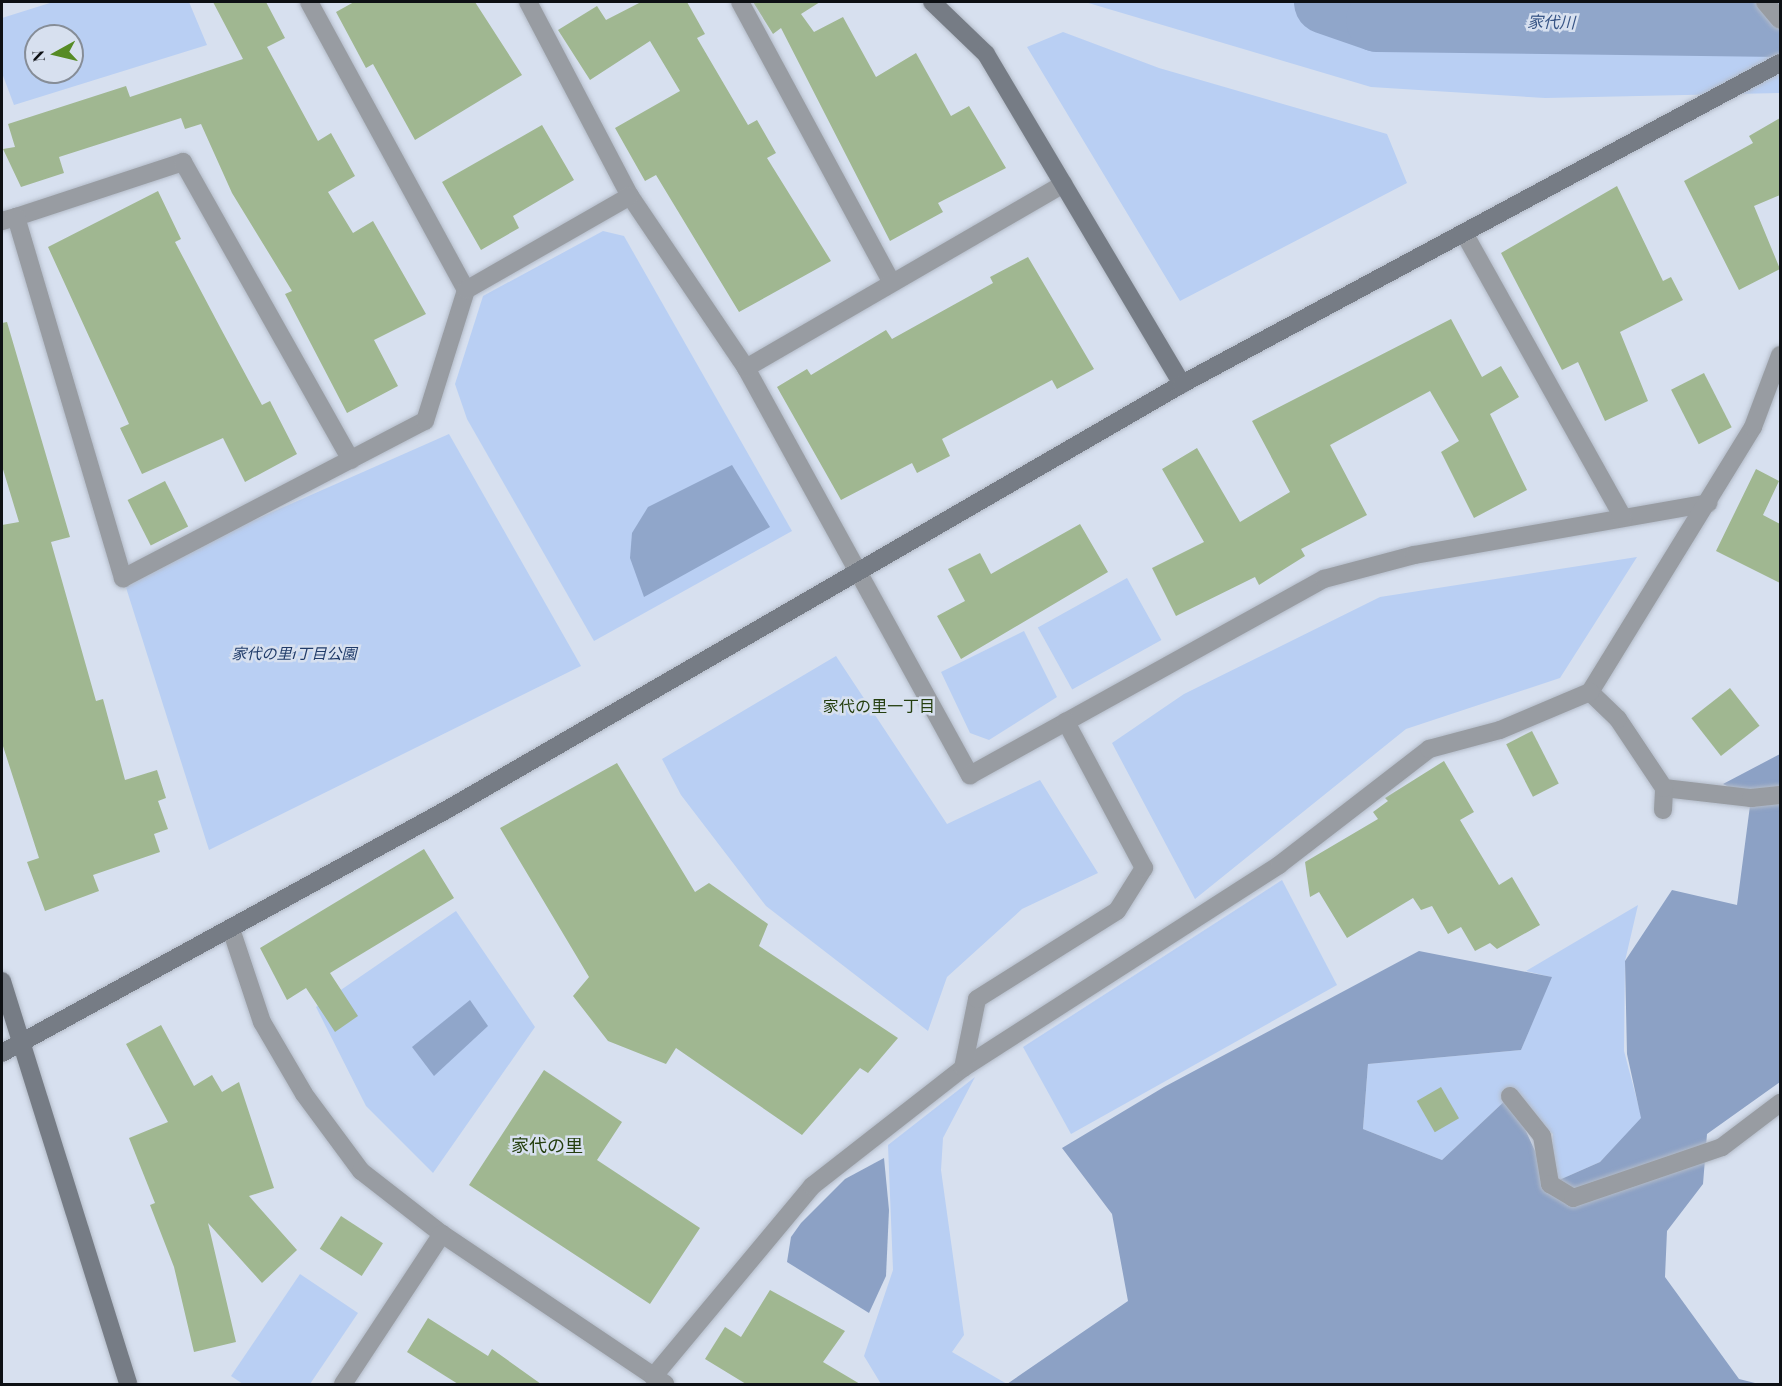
<!DOCTYPE html>
<html>
<head>
<meta charset="utf-8">
<style>
	body { margin:0 }
	#map { position:relative; width:1782px; height:1386px; overflow:hidden; background:#d7e0ef; font-family:"Playfair Display","Noto Sans JP",serif }
	div>[style] { position:absolute }
	.green>* { inset:0; background:#b9cff3; transform-origin:0 0 }
	.forest>* { inset:0; background:#8ca1c5 }
	.water>* { inset:0; background:#90a6ca }
	.river>* { height:63px; margin:-31.5px; padding:0 31.5px; transform-origin:31.5px; border-radius:31.5px; background:#90a6ca }
	.building>* { inset:0; background:#a0b791; transform-origin:0 0 }
	.roads { filter:drop-shadow(0 0 2px #b3bbc8) drop-shadow(0 0 2px #b3bbc8) }
	.street>* { height:18px; margin:-9px; padding:0 9px; transform-origin:9px; border-radius:9px; background:#989ca2 }
	.secondary>* { height:18px; margin:-9px; padding:0 9px; transform-origin:9px; border-radius:9px; background:#767c85 }
	span { translate:-50% -50%; white-space:nowrap; text-align:center; line-height:1.15; -webkit-text-stroke:5px #d7e0ef; paint-order:stroke }
	.park-label { font-size:15px; color:#203b69; font-style:italic }
	.water-label { font-size:16px; color:#385586; font-style:italic }
	.neighbourhood-label { font-size:16px; color:#253f0f }
	.quarter-label { font-size:18px; color:#253f0f }
	.frame { position:absolute; inset:0; border:3px solid #0d1014; pointer-events:none }
	.north { position:absolute; left:24px; top:24px; width:60px; height:60px; box-sizing:border-box; background:#d7e0ef; border:2px solid #868d97; border-radius:50%; rotate:262deg; font-size:16px; font-weight:700; line-height:24px; text-align:center; color:#0d1014 }
	.north::after { content:''; display:block; margin:auto; width:21px; height:27px; background:#568b25; clip-path:polygon(50% 0,100% 100%,50% 72%,0 100%) }
</style>
</head>
<body>
<div id="map">
	<div class="green">
		<div style="clip-path:polygon(evenodd,53px 2px,189px 2px,207px 45px,14px 105px,2px 73px,2px 18px,53px 2px,36px 36px,72px 36px,72px 72px,36px 72px,36px 36px)"></div>
		<div style="clip-path:polygon(1085px 2px,1780px 2px,1780px 93px,1545px 98px,1371px 87px)"></div>
		<div style="clip-path:polygon(1063px 32px,1159px 68px,1387px 134px,1407px 183px,1180px 301px,1027px 47px)"></div>
		<div style="clip-path:polygon(603px 231px,624px 236px,792px 531px,594px 641px,467px 419px,455px 384px,483px 296px)"></div>
		<div style="clip-path:polygon(449px 434px,581px 666px,209px 850px,123px 578px)"></div>
		<div style="clip-path:polygon(1637px 557px,1560px 678px,1406px 729px,1195px 899px,1112px 743px,1184px 694px,1380px 597px)"></div>
		<div style="left:1127px;top:578px;width:71px;height:102px;rotate:61deg"></div>
		<div style="clip-path:polygon(1024px 631px,1057px 697px,989px 740px,970px 733px,941px 672px)"></div>
		<div style="clip-path:polygon(836px 656px,947px 824px,1040px 780px,1098px 873px,1022px 909px,947px 977px,928px 1031px,766px 906px,681px 795px,662px 759px)"></div>
		<div style="clip-path:polygon(1282px 880px,1337px 985px,1071px 1134px,1023px 1047px)"></div>
		<div style="clip-path:polygon(1638px 905px,1625px 961px,1624px 1051px,1642px 1119px,1600px 1162px,1550px 1184px,1553px 1134px,1510px 1096px,1442px 1160px,1363px 1129px,1368px 1064px,1521px 1050px,1551px 977px,1526px 971px)"></div>
		<div style="clip-path:polygon(456px 911px,535px 1027px,433px 1173px,366px 1106px,316px 1007px)"></div>
		<div style="clip-path:polygon(975px 1077px,943px 1138px,941px 1170px,964px 1335px,952px 1352px,1007px 1384px,881px 1384px,864px 1356px,893px 1270px,888px 1145px)"></div>
		<div style="clip-path:polygon(300px 1274px,358px 1313px,310px 1384px,243px 1384px,231px 1376px)"></div>
	</div>
	<div class="forest">
		<div style="clip-path:polygon(1780px 754px,1780px 1082px,1707px 1134px,1703px 1184px,1667px 1231px,1665px 1277px,1739px 1379px,1759px 1384px,1007px 1384px,1128px 1301px,1112px 1214px,1062px 1148px,1164px 1087px,1419px 951px,1552px 977px,1521px 1050px,1368px 1064px,1363px 1129px,1442px 1160px,1510px 1096px,1550px 1184px,1600px 1162px,1641px 1118px,1627px 1054px,1625px 961px,1672px 890px,1737px 905px,1751px 798px,1723px 784px)"></div>
		<div style="clip-path:polygon(884px 1158px,889px 1210px,886px 1276px,869px 1313px,787px 1262px,791px 1237px,801px 1223px,845px 1179px)"></div>
	</div>
	<div class="water">
		<div style="clip-path:polygon(732px 465px,770px 527px,644px 597px,630px 558px,632px 533px,648px 507px)"></div>
		<div style="clip-path:polygon(470px 1000px,488px 1026px,434px 1076px,412px 1047px)"></div>
	</div>
	<div class="river">
		<div style="left:1325px;top:2px;width:55px;rotate:19.1deg"></div>
		<div style="left:1377px;top:20px;width:403px;rotate:0.7deg"></div>
	</div>
	<div class="building">
		<div style="clip-path:polygon(213px 2px,266px 2px,285px 38px,267px 47px,318px 141px,331px 133px,355px 176px,328px 192px,353px 233px,373px 221px,426px 314px,374px 340px,398px 386px,347px 413px,285px 294px,292px 291px,232px 193px,201px 124px,185px 129px,181px 118px,59px 157px,64px 173px,21px 187px,3px 149px,15px 147px,8px 124px,126px 86px,130px 97px,243px 59px)"></div>
		<div style="clip-path:polygon(354px 2px,475px 2px,522px 75px,415px 140px,373px 64px,366px 68px,336px 12px)"></div>
		<div style="clip-path:polygon(641px 2px,687px 2px,705px 34px,697px 38px,748px 125px,757px 120px,776px 153px,767px 158px,831px 261px,739px 312px,656px 175px,645px 181px,615px 128px,680px 91px,650px 41px,590px 80px,558px 30px,597px 6px,606px 20px)"></div>
		<div style="clip-path:polygon(753px 2px,820px 2px,801px 14px,814px 32px,843px 17px,876px 77px,916px 53px,951px 116px,969px 106px,1006px 168px,938px 203px,943px 212px,890px 241px,781px 28px,773px 34px)"></div>
		<div style="clip-path:polygon(1780px 118px,1780px 195px,1754px 206px,1780px 269px,1739px 290px,1684px 181px,1753px 143px,1749px 136px)"></div>
		<div style="clip-path:polygon(542px 125px,574px 180px,513px 216px,519px 228px,481px 250px,442px 182px)"></div>
		<div style="clip-path:polygon(1617px 186px,1663px 281px,1671px 277px,1683px 300px,1620px 332px,1648px 401px,1605px 421px,1578px 362px,1562px 370px,1501px 253px)"></div>
		<div style="clip-path:polygon(158px 191px,181px 239px,175px 242px,221px 329px,262px 405px,270px 401px,297px 454px,245px 482px,223px 438px,142px 474px,120px 428px,129px 424px,48px 247px)"></div>
		<div style="clip-path:polygon(1028px 257px,1094px 369px,1057px 389px,1052px 380px,942px 439px,950px 456px,917px 473px,912px 463px,841px 500px,777px 387px,807px 369px,811px 375px,886px 330px,892px 339px,993px 283px,990px 277px)"></div>
		<div style="clip-path:polygon(1451px 319px,1482px 377px,1501px 366px,1519px 397px,1490px 414px,1527px 490px,1474px 518px,1441px 452px,1459px 441px,1430px 391px,1330px 445px,1367px 515px,1301px 549px,1305px 556px,1259px 585px,1255px 577px,1176px 616px,1152px 568px,1204px 542px,1162px 469px,1197px 448px,1240px 522px,1290px 492px,1252px 421px)"></div>
		<div style="clip-path:polygon(7px 322px,70px 537px,51px 542px,96px 701px,103px 699px,125px 780px,157px 770px,166px 798px,158px 801px,168px 829px,154px 834px,160px 852px,93px 875px,99px 891px,45px 911px,27px 862px,39px 858px,2px 743px,2px 525px,19px 522px,2px 466px,2px 323px)"></div>
		<div style="left:1704px;top:373px;width:61px;height:37px;rotate:63deg"></div>
		<div style="clip-path:polygon(1756px 469px,1779px 481px,1763px 515px,1780px 524px,1780px 583px,1716px 551px)"></div>
		<div style="left:165px;top:481px;width:51px;height:42px;rotate:63deg"></div>
		<div style="clip-path:polygon(1080px 524px,1108px 572px,961px 659px,937px 616px,965px 601px,948px 569px,980px 553px,991px 574px)"></div>
		<div style="left:1730px;top:688px;width:48px;height:49px;rotate:52deg"></div>
		<div style="left:1532px;top:731px;width:59px;height:29px;rotate:63deg"></div>
		<div style="clip-path:polygon(1444px 761px,1474px 812px,1460px 820px,1499px 885px,1512px 877px,1540px 925px,1497px 949px,1490px 943px,1475px 951px,1461px 927px,1448px 934px,1432px 906px,1421px 910px,1413px 898px,1347px 938px,1319px 892px,1310px 897px,1305px 862px,1378px 819px,1373px 812px,1388px 801px,1385px 798px)"></div>
		<div style="clip-path:polygon(617px 763px,695px 892px,709px 883px,768px 924px,759px 946px,898px 1038px,868px 1073px,860px 1068px,802px 1135px,676px 1048px,666px 1064px,608px 1041px,573px 996px,589px 977px,500px 828px)"></div>
		<div style="clip-path:polygon(424px 849px,454px 898px,330px 973px,358px 1016px,335px 1032px,306px 988px,287px 1000px,260px 948px)"></div>
		<div style="clip-path:polygon(161px 1025px,194px 1086px,212px 1075px,222px 1092px,239px 1082px,274px 1188px,249px 1196px,297px 1250px,262px 1283px,208px 1223px,236px 1342px,194px 1352px,174px 1267px,150px 1205px,155px 1203px,129px 1138px,168px 1122px,126px 1044px)"></div>
		<div style="clip-path:polygon(544px 1070px,622px 1122px,597px 1160px,700px 1228px,650px 1304px,469px 1185px)"></div>
		<div style="left:1441px;top:1087px;width:36px;height:28px;rotate:60deg"></div>
		<div style="left:341px;top:1216px;width:50px;height:39px;rotate:33deg"></div>
		<div style="clip-path:polygon(770px 1290px,845px 1331px,823px 1362px,860px 1384px,746px 1384px,705px 1359px,725px 1327px,741px 1337px)"></div>
		<div style="clip-path:polygon(428px 1318px,488px 1356px,492px 1349px,541px 1384px,458px 1384px,407px 1352px)"></div>
	</div>
	<div class="roads">
		<div class="street">
			<div style="left:309px;top:2px;width:328px;rotate:61.4deg"></div>
			<div style="left:528px;top:2px;width:219px;rotate:62.3deg"></div>
			<div style="left:630px;top:196px;width:207px;rotate:56deg"></div>
			<div style="left:746px;top:368px;width:465px;rotate:61.2deg"></div>
			<div style="left:970px;top:775px;width:405px;rotate:-29deg"></div>
			<div style="left:1324px;top:579px;width:93px;rotate:-14.9deg"></div>
			<div style="left:1414px;top:555px;width:299px;rotate:-10deg"></div>
			<div style="left:740px;top:2px;width:319px;rotate:61.6deg"></div>
			<div style="left:1765px;top:2px;width:23px;rotate:50deg"></div>
			<div style="left:16px;top:217px;width:176px;rotate:-18.2deg"></div>
			<div style="left:183px;top:162px;width:342px;rotate:60.6deg"></div>
			<div style="left:2px;top:221px;width:15px;rotate:-16deg"></div>
			<div style="left:16px;top:217px;width:377px;rotate:73.5deg"></div>
			<div style="left:123px;top:578px;width:340px;rotate:-27.5deg"></div>
			<div style="left:425px;top:421px;width:137px;rotate:-72.6deg"></div>
			<div style="left:466px;top:290px;width:189px;rotate:-29.8deg"></div>
			<div style="left:1464px;top:233px;width:326px;rotate:60.8deg"></div>
			<div style="left:746px;top:368px;width:367px;rotate:-30.1deg"></div>
			<div style="left:1664px;top:788px;width:88px;rotate:6.6deg"></div>
			<div style="left:1751px;top:798px;width:29px;rotate:-6deg"></div>
			<div style="left:1663px;top:810px;width:22px;rotate:-87deg"></div>
			<div style="left:1664px;top:788px;width:83px;rotate:-123.7deg"></div>
			<div style="left:1618px;top:719px;width:39px;rotate:-136deg"></div>
			<div style="left:1590px;top:692px;width:311px;rotate:-58.4deg"></div>
			<div style="left:1753px;top:427px;width:77px;rotate:-69.4deg"></div>
			<div style="left:232px;top:932px;width:95px;rotate:71.6deg"></div>
			<div style="left:262px;top:1022px;width:83px;rotate:59.7deg"></div>
			<div style="left:304px;top:1094px;width:96px;rotate:53.5deg"></div>
			<div style="left:361px;top:1171px;width:103px;rotate:37.9deg"></div>
			<div style="left:442px;top:1234px;width:269px;rotate:33.9deg"></div>
			<div style="left:963px;top:1068px;width:376px;rotate:-32.7deg"></div>
			<div style="left:1279px;top:865px;width:190px;rotate:-37.7deg"></div>
			<div style="left:1429px;top:749px;width:73px;rotate:-15deg"></div>
			<div style="left:1500px;top:730px;width:98px;rotate:-22.9deg"></div>
			<div style="left:1510px;top:1096px;width:51px;rotate:51.3deg"></div>
			<div style="left:1542px;top:1136px;width:49px;rotate:80.5deg"></div>
			<div style="left:1550px;top:1184px;width:27px;rotate:31deg"></div>
			<div style="left:1573px;top:1198px;width:157px;rotate:-18.9deg"></div>
			<div style="left:1722px;top:1147px;width:73px;rotate:-37.2deg"></div>
			<div style="left:653px;top:1377px;width:249px;rotate:-50.2deg"></div>
			<div style="left:812px;top:1186px;width:192px;rotate:-38deg"></div>
			<div style="left:963px;top:1068px;width:70px;rotate:-78.5deg"></div>
			<div style="left:977px;top:999px;width:165px;rotate:-32.2deg"></div>
			<div style="left:1117px;top:911px;width:51px;rotate:-57.9deg"></div>
			<div style="left:1144px;top:868px;width:166px;rotate:-118.1deg"></div>
			<div style="left:343px;top:1384px;width:180px;rotate:-56.6deg"></div>
		</div>
		<div class="secondary">
			<div style="left:932px;top:2px;width:75px;rotate:43.9deg"></div>
			<div style="left:986px;top:54px;width:384px;rotate:59.3deg"></div>
			<div style="left:2px;top:981px;width:422px;rotate:72.6deg"></div>
			<div style="left:2px;top:1053px;width:508px;rotate:-28.68deg"></div>
			<div style="left:448px;top:809px;width:848px;rotate:-30.07deg"></div>
			<div style="left:1182px;top:384px;width:679px;rotate:-28.23deg"></div>
		</div>
	</div>
	<div class="park-label">
		<span style="left:294px;top:654px">家代の里1丁目公園</span>
	</div>
	<div class="water-label">
		<span style="left:1551px;top:22px;rotate:1deg">家代川</span>
	</div>
	<div class="neighbourhood-label">
		<span style="left:879px;top:706px">家代の里一丁目</span>
	</div>
	<div class="quarter-label">
		<span style="left:547px;top:1145px">家代の里</span>
	</div>
	<div class="frame"></div>
	<div class="north">N</div>
</div>
</body>
</html>
